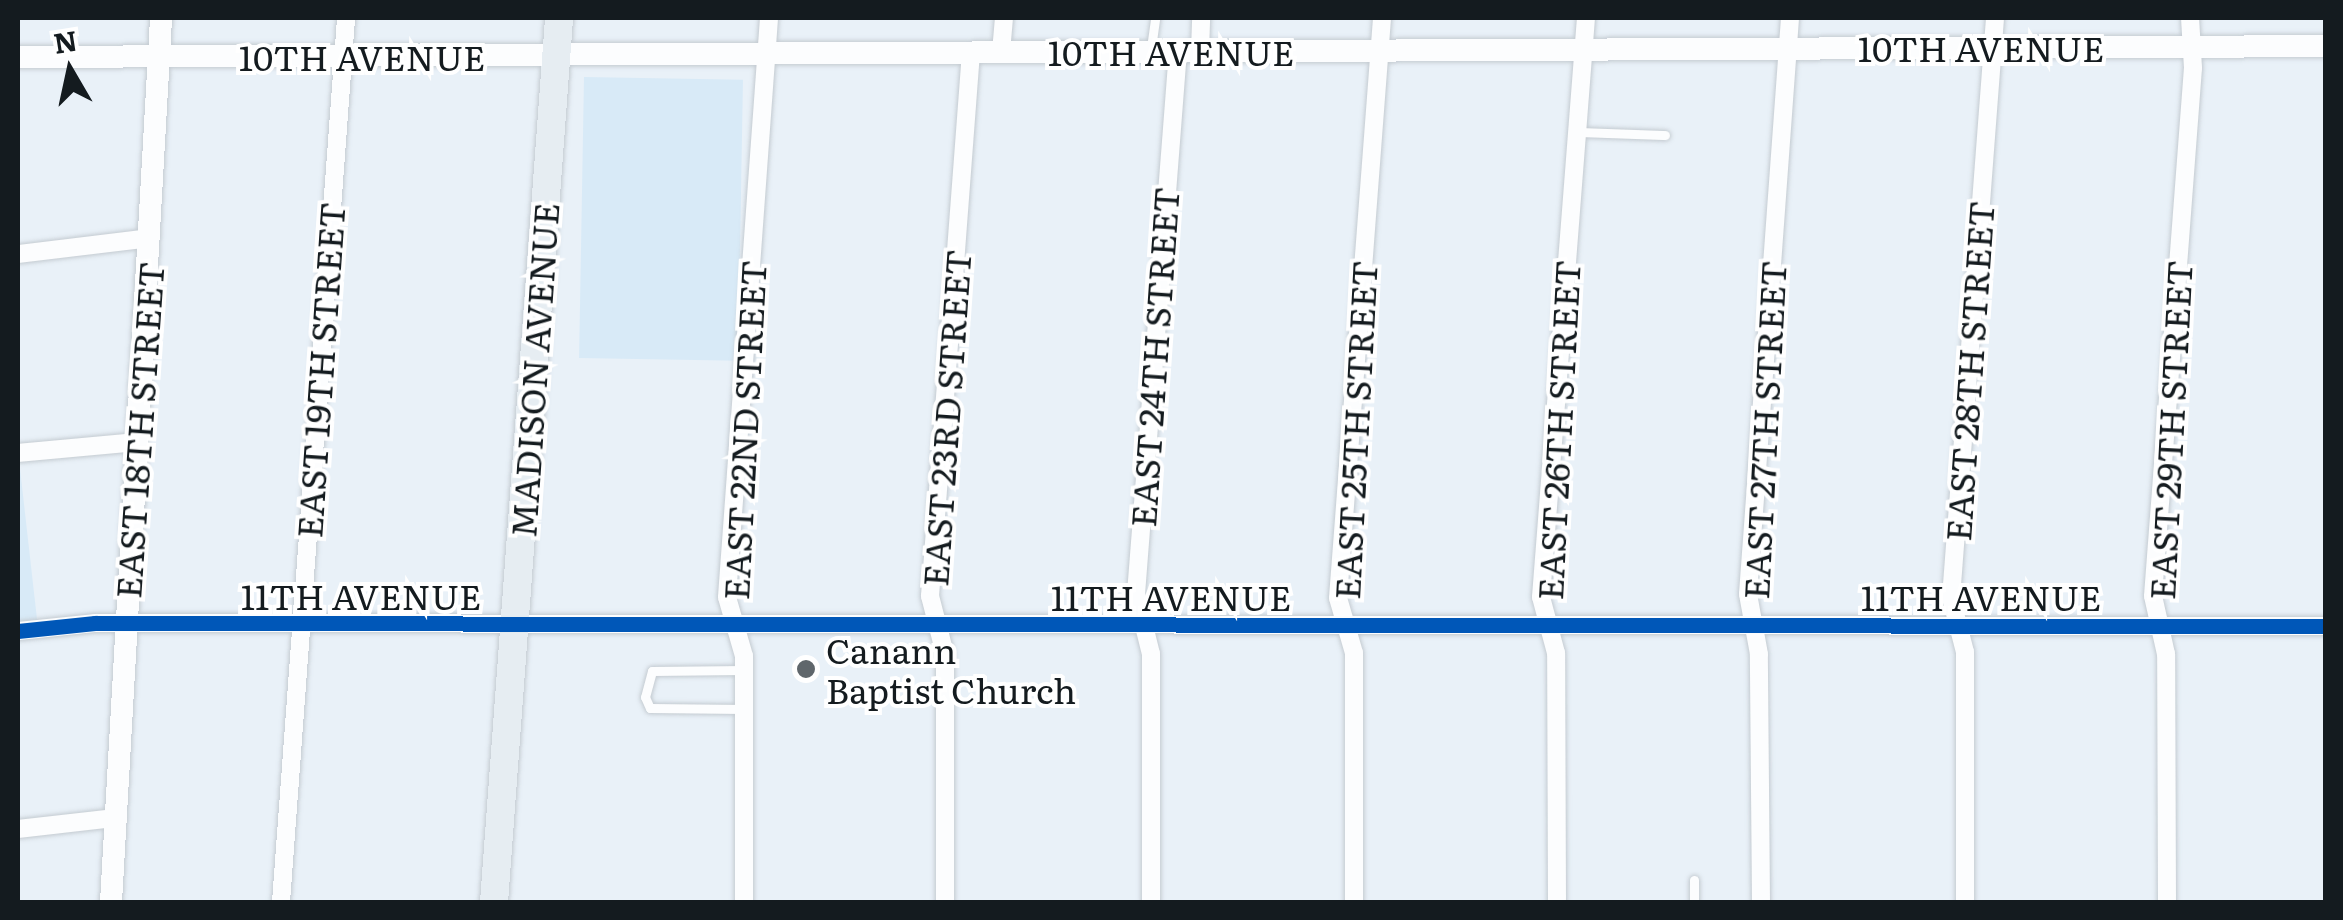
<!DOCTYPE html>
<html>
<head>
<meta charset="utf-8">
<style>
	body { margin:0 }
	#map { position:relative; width:2343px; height:920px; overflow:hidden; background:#e9f1f8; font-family:Literata,serif }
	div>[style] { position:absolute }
	.built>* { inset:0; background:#d8eaf7; transform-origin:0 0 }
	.roads { filter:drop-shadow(0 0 2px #c4cbd1) drop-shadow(0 0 2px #c4cbd1) }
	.lane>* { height:9px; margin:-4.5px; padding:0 4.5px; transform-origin:4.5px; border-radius:4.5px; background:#fcfdfe }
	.street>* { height:18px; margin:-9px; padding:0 9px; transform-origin:9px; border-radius:9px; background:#fcfdfe }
	.secondary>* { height:22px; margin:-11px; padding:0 11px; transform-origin:11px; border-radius:11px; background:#fcfdfe }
	.primary>* { height:28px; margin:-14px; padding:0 14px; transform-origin:14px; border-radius:14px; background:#e6edf2 }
	.cycleway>* { height:15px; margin:-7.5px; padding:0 7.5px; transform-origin:7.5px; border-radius:7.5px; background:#0057b8 }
	.dots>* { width:28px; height:28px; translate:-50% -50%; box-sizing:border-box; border:5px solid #fff; border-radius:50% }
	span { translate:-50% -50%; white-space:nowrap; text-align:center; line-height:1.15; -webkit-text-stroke:8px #fff; paint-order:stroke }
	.street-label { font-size:35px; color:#141b1f }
	.poi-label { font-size:35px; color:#141b1f }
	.left { translate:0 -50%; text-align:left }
	.frame { position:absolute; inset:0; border:20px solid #141b1f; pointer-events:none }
	.north { position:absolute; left:20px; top:20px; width:100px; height:100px; -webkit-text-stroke:8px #fff; paint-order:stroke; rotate:351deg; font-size:28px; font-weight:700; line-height:40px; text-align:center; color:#141b1f }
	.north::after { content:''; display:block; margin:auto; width:35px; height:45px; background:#141b1f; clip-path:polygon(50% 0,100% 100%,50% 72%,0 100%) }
</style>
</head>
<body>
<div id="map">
	<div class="built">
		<div style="left:584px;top:77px;width:159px;height:281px;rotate:1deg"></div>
		<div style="clip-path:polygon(18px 451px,38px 628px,18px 630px)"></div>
	</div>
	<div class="roads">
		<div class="lane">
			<div style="left:1151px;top:48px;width:30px;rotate:-82deg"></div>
			<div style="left:1577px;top:132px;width:88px;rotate:2deg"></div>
			<div style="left:744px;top:670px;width:92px;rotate:179.4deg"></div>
			<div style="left:652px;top:671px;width:27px;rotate:105deg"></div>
			<div style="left:645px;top:697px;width:12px;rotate:66deg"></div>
			<div style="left:650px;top:708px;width:94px;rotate:0.6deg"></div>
			<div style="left:1694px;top:880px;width:22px;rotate:90deg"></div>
		</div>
		<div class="street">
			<div style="left:1200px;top:51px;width:33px;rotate:-88deg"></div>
			<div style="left:1001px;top:52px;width:34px;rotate:-85deg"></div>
			<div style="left:18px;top:254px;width:133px;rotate:-6.9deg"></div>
			<div style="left:18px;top:453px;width:119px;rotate:-5.3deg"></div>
			<div style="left:18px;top:631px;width:77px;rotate:-5.9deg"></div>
			<div style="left:95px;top:623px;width:2231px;rotate:0.08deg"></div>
			<div style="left:18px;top:829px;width:98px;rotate:-6.5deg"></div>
			<div style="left:281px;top:902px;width:886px;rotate:-85.79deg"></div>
			<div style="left:744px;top:902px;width:246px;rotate:-90deg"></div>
			<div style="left:744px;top:656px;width:61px;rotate:-106.1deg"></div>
			<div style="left:727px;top:597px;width:581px;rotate:-85.85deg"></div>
			<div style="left:945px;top:902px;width:248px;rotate:-90deg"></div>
			<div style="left:945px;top:654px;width:60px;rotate:-104.5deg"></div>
			<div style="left:930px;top:596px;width:546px;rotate:-85.69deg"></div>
			<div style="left:1151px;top:902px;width:248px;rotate:-90deg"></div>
			<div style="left:1151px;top:654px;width:62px;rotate:-104deg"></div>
			<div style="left:1136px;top:594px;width:545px;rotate:-85.58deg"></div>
			<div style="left:1354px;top:902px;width:249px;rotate:-90deg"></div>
			<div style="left:1354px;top:653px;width:57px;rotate:-106.2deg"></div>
			<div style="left:1338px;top:598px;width:582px;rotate:-85.66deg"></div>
			<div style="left:1557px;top:902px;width:249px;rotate:-90.2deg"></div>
			<div style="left:1556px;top:653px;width:58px;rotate:-105deg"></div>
			<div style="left:1541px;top:597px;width:581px;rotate:-85.56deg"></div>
			<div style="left:1761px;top:902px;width:248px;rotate:-90.5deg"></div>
			<div style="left:1759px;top:654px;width:61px;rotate:-100.4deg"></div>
			<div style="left:1748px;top:594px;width:578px;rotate:-85.83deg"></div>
			<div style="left:1965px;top:902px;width:250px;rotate:-90deg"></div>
			<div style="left:1965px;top:652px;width:56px;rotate:-104.5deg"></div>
			<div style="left:1951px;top:598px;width:582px;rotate:-85.66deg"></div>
			<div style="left:2167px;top:902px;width:248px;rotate:-90.2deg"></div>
			<div style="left:2166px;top:654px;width:59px;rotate:-102.6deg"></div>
			<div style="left:2153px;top:596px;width:530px;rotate:-85.67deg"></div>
			<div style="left:2193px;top:68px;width:50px;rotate:-93.4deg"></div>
		</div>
		<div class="secondary">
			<div style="left:18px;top:57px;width:2308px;rotate:-0.27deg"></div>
			<div style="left:111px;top:902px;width:885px;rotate:-86.76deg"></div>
		</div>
		<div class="primary">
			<div style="left:494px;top:902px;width:886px;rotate:-85.79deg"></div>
		</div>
	</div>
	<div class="cycleway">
		<div style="left:18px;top:631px;width:77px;rotate:-5.9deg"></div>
		<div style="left:95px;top:623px;width:2231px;rotate:0.08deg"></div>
	</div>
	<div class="dots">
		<div style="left:806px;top:669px;background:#5f666b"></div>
	</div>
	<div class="street-label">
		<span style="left:1981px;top:47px">10TH AVENUE</span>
		<span style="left:1171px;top:51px">10TH AVENUE</span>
		<span style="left:362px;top:56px">10TH AVENUE</span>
		<span style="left:1153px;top:357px;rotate:-86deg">EAST 24TH STREET</span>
		<span style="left:319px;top:370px;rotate:-86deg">EAST 19TH STREET</span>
		<span style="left:533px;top:370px;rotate:-86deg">MADISON AVENUE</span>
		<span style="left:1968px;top:371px;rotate:-86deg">EAST 28TH STREET</span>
		<span style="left:945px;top:418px;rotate:-86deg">EAST 23RD STREET</span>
		<span style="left:138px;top:430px;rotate:-86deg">EAST 18TH STREET</span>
		<span style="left:743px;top:430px;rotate:-87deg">EAST 22ND STREET</span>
		<span style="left:1354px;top:430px;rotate:-87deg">EAST 25TH STREET</span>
		<span style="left:1557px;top:430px;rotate:-87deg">EAST 26TH STREET</span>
		<span style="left:1763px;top:430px;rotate:-87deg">EAST 27TH STREET</span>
		<span style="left:2169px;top:430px;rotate:-87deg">EAST 29TH STREET</span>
		<span style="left:361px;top:595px">11TH AVENUE</span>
		<span style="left:1171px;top:596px">11TH AVENUE</span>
		<span style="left:1981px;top:596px">11TH AVENUE</span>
	</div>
	<div class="poi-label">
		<span class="left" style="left:826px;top:669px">Canann<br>Baptist Church</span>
	</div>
	<div class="frame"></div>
	<div class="north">N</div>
</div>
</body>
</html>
